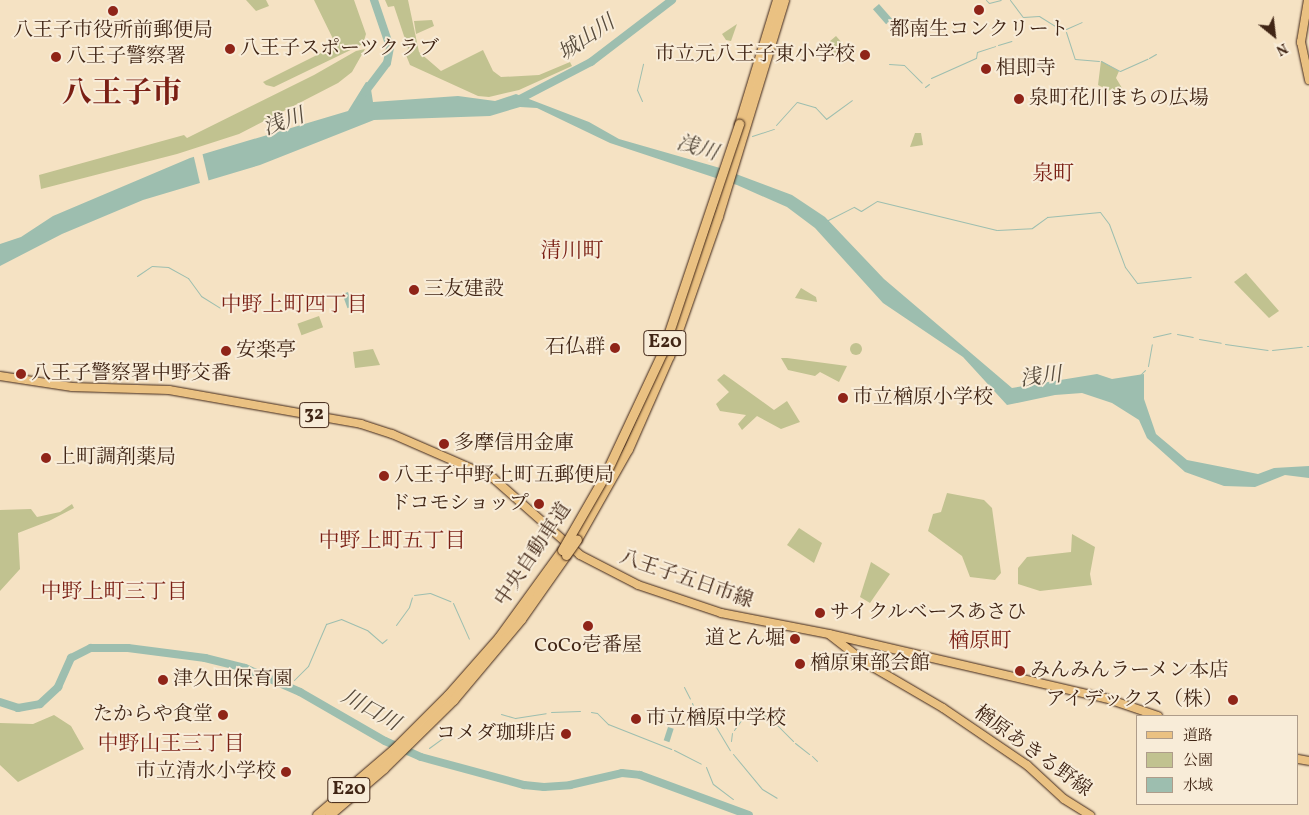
<!DOCTYPE html>
<html>
<head>
<meta charset="utf-8">
<style>
	body { margin:0 }
	#map { position:relative; width:1309px; height:815px; overflow:hidden; background:#f5e2c3; font-family:Vollkorn,"Noto Serif JP",serif }
	div>[style] { position:absolute }
	.green>* { inset:0; background:#c1c290; transform-origin:0 0 }
	.round { border-radius:50% }
	.water>* { inset:0; background:#9dbeaf; transform-origin:0 0 }
	.pier>* { inset:0; background:#f5e2c3; transform-origin:0 0 }
	.stream>* { height:1px; margin:-0.5px; padding:0 0.5px; transform-origin:0.5px; border-radius:0.5px; background:#9dbeaf }
	.river>* { height:8px; margin:-4px; padding:0 4px; transform-origin:4px; border-radius:4px; background:#9dbeaf }
	.roads { filter:drop-shadow(0 0 1px #402515) drop-shadow(0 0 1px #402515) }
	.major>* { height:8px; margin:-4px; padding:0 4px; transform-origin:4px; border-radius:4px; background:#eac182 }
	.highway>* { height:9px; margin:-4.5px; padding:0 4.5px; transform-origin:4.5px; border-radius:4.5px; background:#eac182 }
	.bridges { filter:drop-shadow(0 0 1px #402515) drop-shadow(0 0 1px #402515) }
	.highway-bridge>* { height:9px; margin:-4.5px; padding:0 4.5px; transform-origin:4.5px; border-radius:4.5px; background:#eac182 }
	.dots>* { width:14px; height:14px; translate:-50% -50%; box-sizing:border-box; border:2px solid #f8ecd8; border-radius:50% }
	span { translate:-50% -50%; white-space:nowrap; text-align:center; line-height:1.15; -webkit-text-stroke:4px #f8ecd8; paint-order:stroke }
	.shield-label span { padding:1px 4px; background:#f8ecd8; border:1px solid; border-radius:4px; -webkit-text-stroke-width:0 }
	.shield-label { font-size:19px; color:#402515; font-weight:700 }
	.poi-label { font-size:20px; color:#402515 }
	.left { translate:0 -50%; text-align:left }
	.right { translate:-100% -50%; text-align:right }
	.street-label { font-size:20px; color:#402515 }
	.water-label { font-size:21px; color:#574b3c; font-style:italic }
	.neighbourhood-label { font-size:21px; color:#7a1f14 }
	.town-label { font-size:30px; color:#7a1f14; font-weight:700 }
	.legend { position:absolute; left:1136px; top:715px; width:162px; height:90px; box-sizing:border-box; background:#f8ecd8; border:1px solid #ae9c8a; margin:0; padding:6px 9px; list-style:none; font-size:15px; color:#402515 }
	.legend li { display:flex; align-items:center; gap:10px; height:25px }
	.legend b { width:25px; border:1px solid #ae9c8a }
	.north { position:absolute; left:1249px; top:10px; width:50px; height:50px; -webkit-text-stroke:4px #f8ecd8; paint-order:stroke; rotate:151deg; font-size:14px; font-weight:700; line-height:20px; text-align:center; color:#402515 }
	.north::after { content:''; display:block; margin:auto; width:18px; height:22px; background:#402515; clip-path:polygon(50% 0,100% 100%,50% 72%,0 100%) }
</style>
</head>
<body>
<div id="map">
	<div class="green">
		<div style="clip-path:polygon(246px 0,266px 0,269px 6px,256px 11px)"></div>
		<div style="clip-path:polygon(314px 0,354px 0,366px 34px,363px 44px,274px 87px,266px 85px,263px 82px,333px 47px,335px 43px)"></div>
		<div style="clip-path:polygon(385px 0,408px 0,419px 52px,441px 71px,483px 50px,493px 71px,501px 77px,539px 75px,570px 62px,572px 66px,519px 90px,489px 97px,478px 96px,410px 65px,406px 55px,408px 48px,394px 6px,388px 7px)"></div>
		<div style="clip-path:polygon(432px 20px,434px 26px,416px 34px,414px 21px)"></div>
		<div style="clip-path:polygon(737px 24px,731px 41px,726px 40px,722px 34px)"></div>
		<div style="left:836px;top:36px;width:20px;height:12px;rotate:49deg"></div>
		<div style="clip-path:polygon(365px 49px,352px 72px,338px 83px,239px 134px,177px 154px,41px 189px,39px 175px,184px 135px,187px 138px,314px 75px,356px 51px)"></div>
		<div style="clip-path:polygon(1101px 61px,1119px 71px,1116px 78px,1122px 88px,1110px 91px,1098px 85px)"></div>
		<div style="clip-path:polygon(915px 133px,921px 133px,923px 145px,910px 147px)"></div>
		<div style="clip-path:polygon(1246px 273px,1279px 311px,1269px 318px,1234px 282px)"></div>
		<div style="clip-path:polygon(801px 288px,816px 297px,817px 302px,795px 298px)"></div>
		<div style="left:319px;top:316px;width:12px;height:23px;rotate:70deg"></div>
		<div class="round" style="left:850px;top:343px;width:12px;height:12px"></div>
		<div style="clip-path:polygon(373px 349px,380px 365px,355px 368px,353px 352px)"></div>
		<div style="clip-path:polygon(781px 358px,787px 358px,847px 366px,839px 382px,820px 372px,815px 376px,788px 370px)"></div>
		<div style="clip-path:polygon(724px 374px,774px 410px,787px 401px,800px 422px,781px 429px,757px 416px,742px 430px,738px 424px,746px 415px,720px 411px,716px 404px,729px 392px,717px 380px)"></div>
		<div style="clip-path:polygon(947px 493px,984px 500px,992px 508px,1001px 573px,995px 580px,970px 577px,962px 556px,928px 531px,933px 514px,941px 512px)"></div>
		<div style="clip-path:polygon(72px 504px,74px 508px,49px 521px,18px 533px,20px 569px,0 591px,0 510px,31px 509px,37px 517px,60px 512px)"></div>
		<div style="clip-path:polygon(799px 528px,822px 543px,814px 563px,787px 545px)"></div>
		<div style="clip-path:polygon(1072px 534px,1095px 547px,1090px 574px,1092px 585px,1040px 591px,1018px 584px,1018px 568px,1027px 557px,1071px 552px)"></div>
		<div style="clip-path:polygon(871px 562px,890px 574px,870px 603px,860px 597px)"></div>
		<div style="clip-path:polygon(54px 715px,71px 726px,84px 749px,18px 782px,0 765px,0 723px,33px 724px)"></div>
	</div>
	<div class="water">
		<div style="left:879px;top:4px;width:20px;height:8px;rotate:49deg"></div>
		<div style="clip-path:polygon(366px 82px,370px 83px,373px 102px,458px 96px,495px 101px,516px 94px,589px 122px,619px 139px,720px 168px,792px 195px,825px 217px,884px 279px,1012px 388px,1097px 374px,1112px 379px,1144px 374px,1144px 399px,1156px 434px,1187px 460px,1258px 474px,1274px 468px,1309px 466px,1309px 478px,1285px 475px,1255px 487px,1224px 486px,1185px 472px,1147px 438px,1139px 420px,1112px 403px,1082px 393px,1055px 395px,1007px 405px,963px 357px,883px 303px,815px 228px,787px 207px,737px 185px,610px 143px,537px 108px,520px 107px,490px 116px,374px 120px,260px 165px,143px 200px,62px 234px,0 266px,0 244px,21px 237px,53px 216px,190px 158px,348px 111px)"></div>
		<div style="left:348px;top:292px;width:15px;height:6px;rotate:70deg"></div>
		<div style="left:668px;top:727px;width:6px;height:14px;rotate:18deg"></div>
	</div>
	<div class="pier">
		<div style="left:202px;top:152px;width:31px;height:9px;rotate:77deg"></div>
	</div>
	<div class="stream">
		<div style="left:986px;top:0;width:4px;rotate:45deg"></div>
		<div style="left:989px;top:3px;width:12px;rotate:-14deg"></div>
		<div style="left:1010px;top:0;width:21px;rotate:53deg"></div>
		<div style="left:1023px;top:17px;width:16px;rotate:-4deg"></div>
		<div style="left:1039px;top:16px;width:22px;rotate:32deg"></div>
		<div style="left:1058px;top:28px;width:8px;rotate:7deg"></div>
		<div style="left:1066px;top:29px;width:17px;rotate:-24deg"></div>
		<div style="left:1066px;top:32px;width:28px;rotate:72deg"></div>
		<div style="left:1075px;top:59px;width:24px;rotate:5deg"></div>
		<div style="left:998px;top:45px;width:14px;rotate:-17deg"></div>
		<div style="left:1149px;top:58px;width:8px;rotate:-30deg"></div>
		<div style="left:1101px;top:61px;width:21px;rotate:28deg"></div>
		<div style="left:1120px;top:71px;width:30px;rotate:-24deg"></div>
		<div style="left:889px;top:64px;width:15px;rotate:4deg"></div>
		<div style="left:904px;top:65px;width:25px;rotate:45deg"></div>
		<div style="left:931px;top:78px;width:49px;rotate:-24deg"></div>
		<div style="left:976px;top:58px;width:6px;rotate:-81deg"></div>
		<div style="left:977px;top:52px;width:19px;rotate:-18deg"></div>
		<div style="left:925px;top:87px;width:5px;rotate:-37deg"></div>
		<div style="left:642px;top:101px;width:12px;rotate:-114deg"></div>
		<div style="left:637px;top:90px;width:27px;rotate:-77deg"></div>
		<div style="left:776px;top:125px;width:31px;rotate:-48deg"></div>
		<div style="left:797px;top:102px;width:19px;rotate:16deg"></div>
		<div style="left:815px;top:107px;width:16px;rotate:47deg"></div>
		<div style="left:826px;top:119px;width:32px;rotate:-36deg"></div>
		<div style="left:752px;top:136px;width:23px;rotate:-18deg"></div>
		<div style="left:828px;top:220px;width:29px;rotate:-27deg"></div>
		<div style="left:854px;top:207px;width:8px;rotate:30deg"></div>
		<div style="left:861px;top:211px;width:19px;rotate:-32deg"></div>
		<div style="left:877px;top:201px;width:123px;rotate:13.6deg"></div>
		<div style="left:997px;top:230px;width:35px;rotate:-3deg"></div>
		<div style="left:1032px;top:228px;width:19px;rotate:-36deg"></div>
		<div style="left:1047px;top:217px;width:53px;rotate:-5.4deg"></div>
		<div style="left:1100px;top:212px;width:15px;rotate:53deg"></div>
		<div style="left:1109px;top:224px;width:46px;rotate:69.6deg"></div>
		<div style="left:1125px;top:267px;width:20px;rotate:53deg"></div>
		<div style="left:1137px;top:283px;width:54px;rotate:-6.3deg"></div>
		<div style="left:137px;top:276px;width:18px;rotate:-34deg"></div>
		<div style="left:152px;top:266px;width:16px;rotate:4deg"></div>
		<div style="left:168px;top:267px;width:23px;rotate:29deg"></div>
		<div style="left:188px;top:278px;width:22px;rotate:54deg"></div>
		<div style="left:201px;top:296px;width:22px;rotate:32deg"></div>
		<div style="left:1177px;top:334px;width:16px;rotate:11deg"></div>
		<div style="left:1153px;top:337px;width:18px;rotate:-13deg"></div>
		<div style="left:1199px;top:339px;width:22px;rotate:10deg"></div>
		<div style="left:1225px;top:344px;width:43px;rotate:7.9deg"></div>
		<div style="left:1307px;top:346px;width:2px"></div>
		<div style="left:1272px;top:350px;width:30px;rotate:-6deg"></div>
		<div style="left:1148px;top:366px;width:22px;rotate:-80deg"></div>
		<div style="left:1140px;top:375px;width:7px;rotate:-45deg"></div>
		<div style="left:414px;top:595px;width:16px;rotate:-7deg"></div>
		<div style="left:430px;top:593px;width:22px;rotate:22deg"></div>
		<div style="left:453px;top:603px;width:39px;rotate:66deg"></div>
		<div style="left:396px;top:625px;width:22px;rotate:-54deg"></div>
		<div style="left:409px;top:607px;width:10px;rotate:-73deg"></div>
		<div style="left:294px;top:680px;width:20px;rotate:-45deg"></div>
		<div style="left:308px;top:666px;width:46px;rotate:-66.8deg"></div>
		<div style="left:326px;top:624px;width:16px;rotate:-18deg"></div>
		<div style="left:341px;top:619px;width:28px;rotate:23deg"></div>
		<div style="left:367px;top:630px;width:20px;rotate:41deg"></div>
		<div style="left:382px;top:643px;width:6px;rotate:-39deg"></div>
		<div style="left:684px;top:687px;width:13px;rotate:63deg"></div>
		<div style="left:692px;top:703px;width:11px;rotate:68deg"></div>
		<div style="left:696px;top:713px;width:24px;rotate:35deg"></div>
		<div style="left:716px;top:727px;width:27px;rotate:59deg"></div>
		<div style="left:551px;top:712px;width:29px;rotate:-2deg"></div>
		<div style="left:591px;top:712px;width:6px;rotate:9deg"></div>
		<div style="left:597px;top:713px;width:16px;rotate:45deg"></div>
		<div style="left:608px;top:724px;width:68px;rotate:21.6deg"></div>
		<div style="left:501px;top:714px;width:15px;rotate:16deg"></div>
		<div style="left:515px;top:718px;width:31px;rotate:-9deg"></div>
		<div style="left:734px;top:730px;width:24px;rotate:-54deg"></div>
		<div style="left:748px;top:711px;width:8px;rotate:-14deg"></div>
		<div style="left:756px;top:709px;width:22px;rotate:36deg"></div>
		<div style="left:774px;top:722px;width:27px;rotate:45deg"></div>
		<div style="left:731px;top:741px;width:8px;rotate:-83deg"></div>
		<div style="left:795px;top:743px;width:18px;rotate:38deg"></div>
		<div style="left:429px;top:748px;width:27px;rotate:-36deg"></div>
		<div style="left:674px;top:750px;width:30px;rotate:27deg"></div>
		<div style="left:733px;top:754px;width:45px;rotate:50.4deg"></div>
		<div style="left:762px;top:789px;width:17px;rotate:31deg"></div>
		<div style="left:812px;top:756px;width:7px;rotate:45deg"></div>
		<div style="left:706px;top:767px;width:18px;rotate:68deg"></div>
		<div style="left:713px;top:784px;width:25px;rotate:37deg"></div>
	</div>
	<div class="river">
		<div style="left:365px;top:92px;width:36px;rotate:-53deg"></div>
		<div style="left:387px;top:63px;width:16px;rotate:-79deg"></div>
		<div style="left:390px;top:47px;width:50px;rotate:-108.8deg"></div>
		<div style="left:516px;top:101px;width:85px;rotate:-27.5deg"></div>
		<div style="left:591px;top:62px;width:102px;rotate:-37.4deg"></div>
		<div style="left:0;top:702px;width:19px;rotate:18deg"></div>
		<div style="left:18px;top:708px;width:22px;rotate:-10deg"></div>
		<div style="left:40px;top:704px;width:25px;rotate:-43deg"></div>
		<div style="left:58px;top:687px;width:32px;rotate:-66deg"></div>
		<div style="left:71px;top:658px;width:22px;rotate:-27deg"></div>
		<div style="left:91px;top:648px;width:37px"></div>
		<div style="left:128px;top:648px;width:78px;rotate:7.4deg"></div>
		<div style="left:205px;top:658px;width:41px;rotate:14deg"></div>
		<div style="left:245px;top:668px;width:60px;rotate:23.6deg"></div>
		<div style="left:300px;top:692px;width:98px;rotate:30deg"></div>
		<div style="left:385px;top:741px;width:39px;rotate:24deg"></div>
		<div style="left:421px;top:757px;width:107px;rotate:15.2deg"></div>
		<div style="left:524px;top:785px;width:20px;rotate:6deg"></div>
		<div style="left:544px;top:787px;width:26px;rotate:-4deg"></div>
		<div style="left:570px;top:785px;width:53px;rotate:-13deg"></div>
		<div style="left:622px;top:773px;width:18px;rotate:6deg"></div>
		<div style="left:640px;top:775px;width:116px;rotate:20.2deg"></div>
	</div>
	<div class="roads">
		<div class="major">
			<div style="left:1308px;top:0;width:43px;rotate:99.5deg"></div>
			<div style="left:1301px;top:42px;width:39px;rotate:78deg"></div>
			<div style="left:0;top:376px;width:73px;rotate:8.7deg"></div>
			<div style="left:72px;top:387px;width:97px;rotate:1.8deg"></div>
			<div style="left:169px;top:390px;width:195px;rotate:10deg"></div>
			<div style="left:361px;top:424px;width:33px;rotate:18deg"></div>
			<div style="left:392px;top:434px;width:110px;rotate:23.5deg"></div>
			<div style="left:493px;top:478px;width:116px;rotate:41.5deg"></div>
			<div style="left:580px;top:555px;width:65px;rotate:27.3deg"></div>
			<div style="left:638px;top:585px;width:88px;rotate:18.6deg"></div>
			<div style="left:721px;top:613px;width:110px;rotate:11deg"></div>
			<div style="left:829px;top:634px;width:283px;rotate:13.1deg"></div>
			<div style="left:1105px;top:698px;width:56px;rotate:18.8deg"></div>
			<div style="left:830px;top:635px;width:46px;rotate:37.9deg"></div>
			<div style="left:866px;top:663px;width:89px;rotate:30.3deg"></div>
			<div style="left:943px;top:708px;width:102px;rotate:34.2deg"></div>
			<div style="left:1027px;top:765px;width:50px;rotate:42.6deg"></div>
			<div style="left:1064px;top:799px;width:31px;rotate:32deg"></div>
			<div style="left:1298px;top:759px;width:11px;rotate:10deg"></div>
		</div>
		<div class="highway">
			<div style="left:739px;top:124px;width:130px;rotate:-73deg"></div>
			<div style="left:577px;top:539px;width:103px;rotate:-60.5deg"></div>
			<div style="left:628px;top:449px;width:102px;rotate:-66.2deg"></div>
			<div style="left:669px;top:356px;width:148px;rotate:-70.7deg"></div>
			<div style="left:718px;top:216px;width:226px;rotate:-73deg"></div>
			<div style="left:317px;top:815px;width:101px;rotate:-40.6deg"></div>
			<div style="left:394px;top:749px;width:76px;rotate:-45deg"></div>
			<div style="left:448px;top:695px;width:77px;rotate:-48.7deg"></div>
			<div style="left:499px;top:637px;width:107px;rotate:-54.1deg"></div>
			<div style="left:329px;top:815px;width:72px;rotate:-40.5deg"></div>
			<div style="left:384px;top:768px;width:97px;rotate:-44.6deg"></div>
			<div style="left:453px;top:700px;width:106px;rotate:-50deg"></div>
			<div style="left:521px;top:619px;width:78px;rotate:-54.9deg"></div>
		</div>
	</div>
	<div class="bridges">
		<div class="highway-bridge">
			<div style="left:562px;top:550px;width:84px;rotate:-60.1deg"></div>
			<div style="left:604px;top:477px;width:137px;rotate:-64.9deg"></div>
			<div style="left:662px;top:353px;width:242px;rotate:-71.4deg"></div>
			<div style="left:566px;top:555px;width:19px;rotate:-55deg"></div>
		</div>
	</div>
	<div class="dots">
		<div style="left:979px;top:10px;background:#8f2418"></div>
		<div style="left:113px;top:11px;background:#8f2418"></div>
		<div style="left:230px;top:49px;background:#8f2418"></div>
		<div style="left:865px;top:55px;background:#8f2418"></div>
		<div style="left:56px;top:57px;background:#8f2418"></div>
		<div style="left:986px;top:69px;background:#8f2418"></div>
		<div style="left:1019px;top:99px;background:#8f2418"></div>
		<div style="left:414px;top:290px;background:#8f2418"></div>
		<div style="left:615px;top:348px;background:#8f2418"></div>
		<div style="left:226px;top:351px;background:#8f2418"></div>
		<div style="left:21px;top:374px;background:#8f2418"></div>
		<div style="left:843px;top:398px;background:#8f2418"></div>
		<div style="left:444px;top:444px;background:#8f2418"></div>
		<div style="left:46px;top:458px;background:#8f2418"></div>
		<div style="left:384px;top:476px;background:#8f2418"></div>
		<div style="left:539px;top:504px;background:#8f2418"></div>
		<div style="left:820px;top:613px;background:#8f2418"></div>
		<div style="left:588px;top:626px;background:#8f2418"></div>
		<div style="left:795px;top:639px;background:#8f2418"></div>
		<div style="left:800px;top:664px;background:#8f2418"></div>
		<div style="left:1020px;top:671px;background:#8f2418"></div>
		<div style="left:163px;top:680px;background:#8f2418"></div>
		<div style="left:1233px;top:700px;background:#8f2418"></div>
		<div style="left:223px;top:715px;background:#8f2418"></div>
		<div style="left:636px;top:719px;background:#8f2418"></div>
		<div style="left:566px;top:734px;background:#8f2418"></div>
		<div style="left:286px;top:772px;background:#8f2418"></div>
	</div>
	<div class="shield-label">
		<span style="left:665px;top:343px">E20</span>
		<span style="left:314px;top:415px">32</span>
		<span style="left:349px;top:790px">E20</span>
	</div>
	<div class="poi-label">
		<span style="left:979px;top:30px">都南生コンクリート</span>
		<span style="left:113px;top:31px">八王子市役所前郵便局</span>
		<span class="left" style="left:240px;top:49px">八王子スポーツクラブ</span>
		<span class="right" style="left:855px;top:55px">市立元八王子東小学校</span>
		<span class="left" style="left:66px;top:57px">八王子警察署</span>
		<span class="left" style="left:996px;top:69px">相即寺</span>
		<span class="left" style="left:1029px;top:99px">泉町花川まちの広場</span>
		<span class="left" style="left:424px;top:290px">三友建設</span>
		<span class="right" style="left:605px;top:348px">石仏群</span>
		<span class="left" style="left:236px;top:351px">安楽亭</span>
		<span class="left" style="left:31px;top:374px">八王子警察署中野交番</span>
		<span class="left" style="left:853px;top:398px">市立楢原小学校</span>
		<span class="left" style="left:454px;top:444px">多摩信用金庫</span>
		<span class="left" style="left:56px;top:458px">上町調剤薬局</span>
		<span class="left" style="left:394px;top:476px">八王子中野上町五郵便局</span>
		<span class="right" style="left:529px;top:504px">ドコモショップ</span>
		<span class="left" style="left:830px;top:613px">サイクルベースあさひ</span>
		<span class="right" style="left:785px;top:639px">道とん堀</span>
		<span style="left:588px;top:646px">CoCo壱番屋</span>
		<span class="left" style="left:810px;top:664px">楢原東部会館</span>
		<span class="left" style="left:1030px;top:671px">みんみんラーメン本店</span>
		<span class="left" style="left:173px;top:680px">津久田保育園</span>
		<span class="right" style="left:1223px;top:700px">アイデックス（株）</span>
		<span class="right" style="left:213px;top:715px">たからや食堂</span>
		<span class="left" style="left:646px;top:719px">市立楢原中学校</span>
		<span class="right" style="left:556px;top:734px">コメダ珈琲店</span>
		<span class="right" style="left:276px;top:772px">市立清水小学校</span>
	</div>
	<div class="street-label">
		<span style="left:534px;top:555px;rotate:-56deg">中央自動車道</span>
		<span style="left:686px;top:580px;rotate:19deg">八王子五日市線</span>
		<span style="left:1032px;top:752px;rotate:36deg">楢原あきる野線</span>
	</div>
	<div class="water-label">
		<span style="left:587px;top:39px;rotate:-34deg">城山川</span>
		<span style="left:284px;top:123px;rotate:-20deg">浅川</span>
		<span style="left:697px;top:149px;rotate:17deg">浅川</span>
		<span style="left:1041px;top:378px;rotate:-7deg">浅川</span>
		<span style="left:370px;top:711px;rotate:29deg">川口川</span>
	</div>
	<div class="neighbourhood-label">
		<span style="left:1053px;top:175px">泉町</span>
		<span style="left:572px;top:252px">清川町</span>
		<span style="left:294px;top:306px">中野上町四丁目</span>
		<span style="left:392px;top:542px">中野上町五丁目</span>
		<span style="left:114px;top:593px">中野上町三丁目</span>
		<span style="left:980px;top:642px">楢原町</span>
		<span style="left:171px;top:745px">中野山王三丁目</span>
	</div>
	<div class="town-label">
		<span style="left:122px;top:94px">八王子市</span>
	</div>
	<ul class="legend">
	<li><b style="height:6px;background:#eac182"></b>道路</li>
	<li><b style="height:14px;background:#c1c290"></b>公園</li>
	<li><b style="height:14px;background:#9dbeaf"></b>水域</li>
	</ul>
	<div class="north">N</div>
</div>
</body>
</html>
